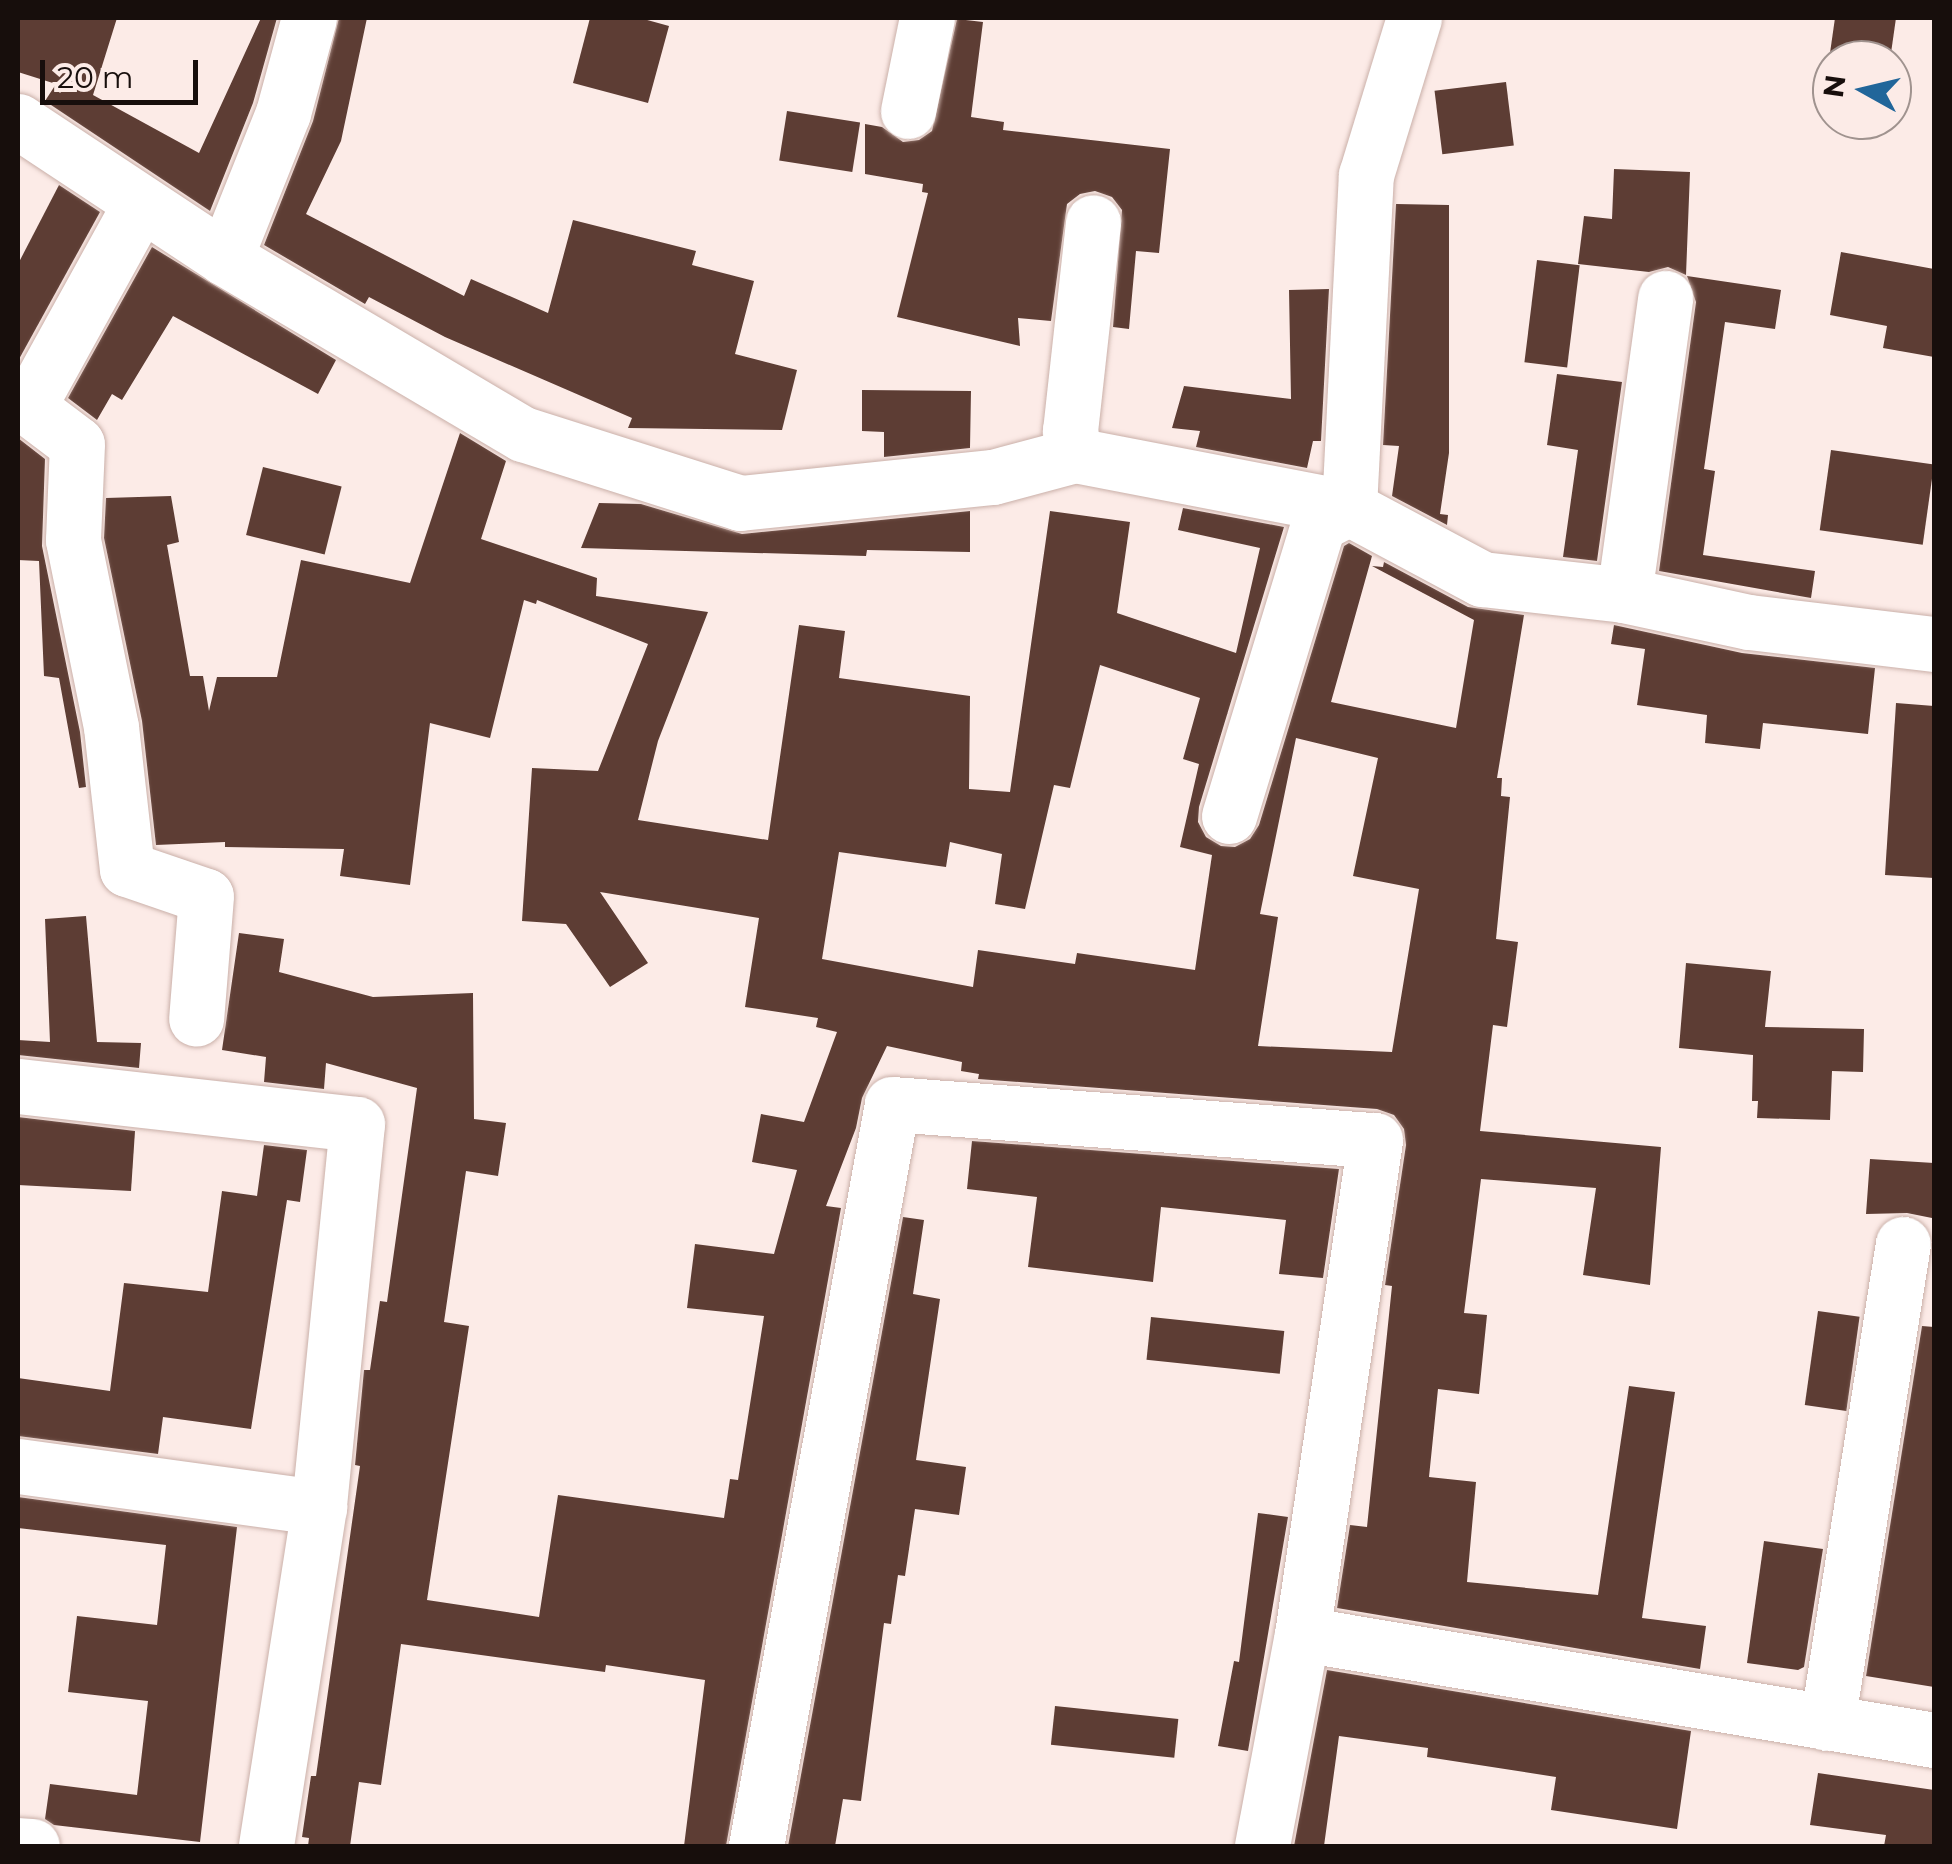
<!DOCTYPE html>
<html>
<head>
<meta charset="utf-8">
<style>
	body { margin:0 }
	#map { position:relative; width:1952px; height:1864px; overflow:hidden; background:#fcebe7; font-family:Montserrat,sans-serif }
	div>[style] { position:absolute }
	.building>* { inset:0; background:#5d3d34; transform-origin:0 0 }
	.roads { filter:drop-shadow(0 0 2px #cab0a9) drop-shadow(0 0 2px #cab0a9) }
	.minor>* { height:55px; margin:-27.5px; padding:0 27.5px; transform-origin:27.5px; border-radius:27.5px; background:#fff }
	span { translate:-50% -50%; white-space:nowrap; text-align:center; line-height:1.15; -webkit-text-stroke:10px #fcebe7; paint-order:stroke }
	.frame { position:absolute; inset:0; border:20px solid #170e0c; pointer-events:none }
	.north { position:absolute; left:1812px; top:40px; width:100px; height:100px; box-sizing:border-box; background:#fcebe7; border:2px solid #a0938f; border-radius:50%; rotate:278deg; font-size:28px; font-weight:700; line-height:40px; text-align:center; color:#170e0c }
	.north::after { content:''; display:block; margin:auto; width:35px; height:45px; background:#21669a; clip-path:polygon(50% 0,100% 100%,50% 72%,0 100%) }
	.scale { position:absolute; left:40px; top:60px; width:158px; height:45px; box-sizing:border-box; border:5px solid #170e0c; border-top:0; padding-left:12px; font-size:30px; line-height:35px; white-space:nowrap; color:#170e0c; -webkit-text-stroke:8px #fcebe7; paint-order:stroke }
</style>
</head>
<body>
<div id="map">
	<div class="building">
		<div style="clip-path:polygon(18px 18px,117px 18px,93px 95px,199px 153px,261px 18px,277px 18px,253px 103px,210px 211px,45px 101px,56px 84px,18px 72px)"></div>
		<div style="clip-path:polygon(339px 18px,367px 18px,341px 141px,306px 214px,464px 296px,471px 279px,548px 313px,573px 220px,696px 251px,692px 265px,754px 281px,735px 354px,797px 370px,782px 430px,628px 428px,632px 418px,445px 337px,369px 297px,365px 304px,264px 245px,313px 121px)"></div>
		<div style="clip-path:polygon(590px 18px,640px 18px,669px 26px,648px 103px,573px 83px)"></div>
		<div style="clip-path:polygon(1835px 18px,1896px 18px,1890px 60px,1829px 60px)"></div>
		<div style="clip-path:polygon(957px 19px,983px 22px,971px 117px,1004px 122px,1003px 130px,1170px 149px,1159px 253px,1136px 251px,1129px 329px,1113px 327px,1122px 210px,1112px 197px,1095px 191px,1080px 194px,1067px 204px,1051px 321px,1018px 318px,1020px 346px,897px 317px,928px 193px,922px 192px,923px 184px,865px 174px,865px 124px,882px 127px,903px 142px,919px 140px,932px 131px)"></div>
		<div style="left:1506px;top:82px;width:64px;height:72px;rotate:83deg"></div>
		<div style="left:787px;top:111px;width:74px;height:50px;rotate:9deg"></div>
		<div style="clip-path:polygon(1614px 169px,1690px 172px,1686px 275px,1668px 267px,1649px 272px,1578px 264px,1584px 216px,1612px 219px)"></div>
		<div style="clip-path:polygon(59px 185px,100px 212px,18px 361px,18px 264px)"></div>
		<div style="clip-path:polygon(1396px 204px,1449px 205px,1449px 453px,1440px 514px,1448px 515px,1447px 525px,1392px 496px,1399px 446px,1383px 445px)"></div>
		<div style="clip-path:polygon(152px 247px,336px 360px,318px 394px,173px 316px,122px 400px,112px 394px,97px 420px,68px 398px)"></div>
		<div style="clip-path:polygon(1841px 252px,1934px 269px,1934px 357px,1883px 348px,1887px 326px,1830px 315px)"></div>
		<div style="left:1537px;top:260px;width:43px;height:103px;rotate:7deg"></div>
		<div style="clip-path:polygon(1687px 276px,1781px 290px,1775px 329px,1725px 322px,1704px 469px,1715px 471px,1703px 555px,1815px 571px,1811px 598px,1659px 571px,1696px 302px)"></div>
		<div style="clip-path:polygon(1329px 289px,1321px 441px,1313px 441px,1307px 468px,1196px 447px,1200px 431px,1172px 428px,1184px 386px,1291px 399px,1289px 290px)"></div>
		<div style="clip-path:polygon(1557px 374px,1622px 382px,1597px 561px,1563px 557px,1578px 450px,1547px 445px)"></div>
		<div style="clip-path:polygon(862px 390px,971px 391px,970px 448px,884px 457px,884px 432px,862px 431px)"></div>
		<div style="clip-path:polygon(evenodd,460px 433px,506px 461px,481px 539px,597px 578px,596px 596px,708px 612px,658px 741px,638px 820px,768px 840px,799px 625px,845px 631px,839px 678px,970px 696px,969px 789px,1010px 792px,1050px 511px,1130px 522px,1117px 613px,1236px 653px,1260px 548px,1178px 530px,1183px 508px,1284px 527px,1199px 807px,1198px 822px,1206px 837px,1221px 846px,1235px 847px,1250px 839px,1259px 825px,1344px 546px,1349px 543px,1372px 556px,1331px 702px,1456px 728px,1474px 620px,1372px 566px,1383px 567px,1384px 562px,1468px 607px,1524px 615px,1497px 778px,1502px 778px,1501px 796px,1510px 797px,1496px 939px,1518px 942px,1507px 1027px,1493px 1025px,1480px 1131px,1661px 1147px,1650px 1285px,1583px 1275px,1596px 1188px,1481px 1179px,1464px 1313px,1487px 1315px,1479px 1394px,1438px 1389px,1429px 1477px,1476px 1482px,1467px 1582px,1598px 1595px,1629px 1386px,1675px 1392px,1642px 1618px,1706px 1626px,1700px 1669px,1337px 1608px,1350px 1525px,1367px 1527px,1392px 1286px,1385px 1285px,1406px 1145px,1404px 1129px,1394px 1115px,1377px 1109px,978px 1079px,979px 1074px,961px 1071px,962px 1062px,887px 1046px,862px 1098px,856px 1128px,826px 1206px,841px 1208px,726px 1846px,684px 1846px,705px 1680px,606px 1665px,605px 1672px,401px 1644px,381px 1785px,359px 1782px,350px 1846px,308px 1846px,309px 1838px,302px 1837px,311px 1776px,316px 1776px,360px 1466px,355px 1465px,364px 1370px,370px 1370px,380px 1301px,387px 1302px,417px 1088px,326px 1063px,324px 1089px,264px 1082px,266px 1057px,222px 1050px,239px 933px,284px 939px,279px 972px,373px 997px,473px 993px,474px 1119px,506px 1123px,498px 1176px,466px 1171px,444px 1322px,469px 1326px,427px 1600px,539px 1617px,558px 1495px,724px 1518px,730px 1479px,738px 1480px,764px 1316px,687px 1308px,695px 1244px,774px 1254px,797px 1170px,752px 1162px,761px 1114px,804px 1122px,837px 1032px,816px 1027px,818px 1018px,745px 1007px,759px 918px,600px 892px,648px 963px,610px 987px,566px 924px,522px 921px,532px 768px,598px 771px,648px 644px,537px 600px,536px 604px,524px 600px,490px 738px,430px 723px,410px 885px,340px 876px,344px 849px,225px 847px,225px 842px,156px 845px,142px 721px,104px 538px,106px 498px,171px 496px,179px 542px,167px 545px,190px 676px,203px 676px,209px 711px,217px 677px,277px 677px,301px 560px,410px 583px,460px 433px,1100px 665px,1200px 698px,1183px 759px,1199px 764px,1180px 847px,1212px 855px,1195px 970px,1077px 953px,1075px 964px,978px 950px,973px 987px,822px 959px,839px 852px,946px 867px,950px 842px,1002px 854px,995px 904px,1025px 909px,1054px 785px,1070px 788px,1100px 665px,460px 433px,1296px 738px,1378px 758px,1353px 876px,1419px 889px,1392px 1052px,1258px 1046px,1278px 917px,1260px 914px,1296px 738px)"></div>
		<div style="clip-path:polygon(18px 438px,45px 459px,42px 546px,80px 732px,86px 787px,79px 788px,59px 678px,44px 676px,39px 561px,18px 560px)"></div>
		<div style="left:1831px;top:450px;width:104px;height:81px;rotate:8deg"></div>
		<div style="left:263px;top:467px;width:81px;height:70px;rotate:14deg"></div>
		<div style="clip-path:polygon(599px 503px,641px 504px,742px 534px,970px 511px,970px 552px,867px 550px,866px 556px,581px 548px)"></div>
		<div style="clip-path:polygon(1614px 625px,1742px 653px,1875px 668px,1868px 734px,1763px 723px,1760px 749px,1705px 743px,1707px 715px,1637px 705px,1645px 649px,1611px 644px)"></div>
		<div style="clip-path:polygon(1896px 703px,1934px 706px,1934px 878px,1885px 875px)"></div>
		<div style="clip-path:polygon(86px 916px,97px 1042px,141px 1043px,139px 1068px,18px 1055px,18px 1040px,50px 1042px,45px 919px)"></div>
		<div style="clip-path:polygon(1686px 963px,1771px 971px,1765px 1027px,1864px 1029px,1863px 1072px,1832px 1071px,1830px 1120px,1757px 1118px,1758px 1101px,1752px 1101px,1753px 1055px,1679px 1048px)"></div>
		<div style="clip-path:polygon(18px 1117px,135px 1131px,131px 1191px,18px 1185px)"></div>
		<div style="clip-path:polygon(972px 1141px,1339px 1169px,1323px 1278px,1279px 1274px,1286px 1220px,1161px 1207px,1153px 1282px,1028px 1267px,1037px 1197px,967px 1189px)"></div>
		<div style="clip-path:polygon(264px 1145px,307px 1150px,300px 1202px,287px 1200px,251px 1429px,163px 1417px,158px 1454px,18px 1436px,18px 1378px,110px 1391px,124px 1283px,208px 1292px,222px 1191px,257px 1196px)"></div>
		<div style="clip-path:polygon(1870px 1159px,1934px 1163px,1932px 1218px,1907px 1213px,1866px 1214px)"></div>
		<div style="clip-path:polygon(903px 1217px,924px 1220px,913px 1294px,940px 1299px,916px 1460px,966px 1467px,959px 1515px,915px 1509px,905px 1576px,898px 1575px,891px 1624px,884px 1623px,861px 1801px,843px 1799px,835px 1846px,788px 1846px)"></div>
		<div style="left:1818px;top:1311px;width:42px;height:95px;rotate:8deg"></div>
		<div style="left:1151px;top:1317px;width:134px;height:43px;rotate:6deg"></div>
		<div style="clip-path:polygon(1922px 1326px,1934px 1327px,1934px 1687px,1866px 1676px)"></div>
		<div style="clip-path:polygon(18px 1497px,237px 1527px,200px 1842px,54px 1825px,45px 1819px,50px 1784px,137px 1795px,148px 1701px,68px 1692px,77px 1616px,157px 1625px,166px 1545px,18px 1528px)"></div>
		<div style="clip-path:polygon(1258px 1513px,1288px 1517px,1248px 1751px,1218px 1746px,1234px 1661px,1239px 1662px)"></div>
		<div style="clip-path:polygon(1764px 1541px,1823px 1549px,1804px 1667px,1798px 1670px,1747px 1663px)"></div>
		<div style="clip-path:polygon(1327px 1670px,1691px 1731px,1677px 1829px,1551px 1810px,1556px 1777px,1427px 1757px,1428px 1748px,1339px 1736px,1324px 1846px,1294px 1846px)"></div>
		<div style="left:1055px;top:1706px;width:124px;height:39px;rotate:6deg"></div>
		<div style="clip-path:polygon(1818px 1773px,1934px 1790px,1934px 1846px,1884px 1846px,1886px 1835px,1810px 1825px)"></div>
	</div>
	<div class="roads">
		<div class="minor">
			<div style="left:908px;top:111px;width:95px;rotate:-78.5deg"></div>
			<div style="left:18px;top:121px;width:248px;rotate:33.5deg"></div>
			<div style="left:225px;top:258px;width:346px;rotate:30.6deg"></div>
			<div style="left:523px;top:434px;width:228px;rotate:17.6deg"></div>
			<div style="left:740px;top:503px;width:254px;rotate:-5.9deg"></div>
			<div style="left:993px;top:477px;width:85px;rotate:-15deg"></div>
			<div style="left:1075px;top:455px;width:279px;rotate:10.9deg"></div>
			<div style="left:1349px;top:508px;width:151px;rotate:28.1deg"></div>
			<div style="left:1482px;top:579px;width:143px;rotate:6.4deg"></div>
			<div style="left:1624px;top:595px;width:128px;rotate:12.2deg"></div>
			<div style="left:1749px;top:622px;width:186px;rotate:6.8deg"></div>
			<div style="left:140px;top:204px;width:232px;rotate:118.9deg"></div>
			<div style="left:28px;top:407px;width:61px;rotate:37.1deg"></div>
			<div style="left:77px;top:444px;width:96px;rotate:92.4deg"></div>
			<div style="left:73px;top:540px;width:191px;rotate:78.5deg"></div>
			<div style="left:111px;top:727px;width:143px;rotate:83.6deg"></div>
			<div style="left:127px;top:869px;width:83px;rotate:18.9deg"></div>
			<div style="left:206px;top:896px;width:123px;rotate:94.6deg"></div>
			<div style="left:225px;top:258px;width:156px;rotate:-68.2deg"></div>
			<div style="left:283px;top:113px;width:98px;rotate:-74.7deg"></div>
			<div style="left:1075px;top:455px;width:25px;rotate:-102deg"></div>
			<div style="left:1070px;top:431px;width:210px;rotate:-83.7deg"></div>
			<div style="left:1624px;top:595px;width:300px;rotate:-82.1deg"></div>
			<div style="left:1229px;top:816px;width:305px;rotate:-73deg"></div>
			<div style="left:1318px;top:524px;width:35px;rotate:-27deg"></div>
			<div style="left:1349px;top:508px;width:333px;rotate:-87.1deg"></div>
			<div style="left:1366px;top:175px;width:164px;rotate:-73deg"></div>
			<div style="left:18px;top:1086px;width:341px;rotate:6.4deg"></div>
			<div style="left:357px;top:1124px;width:385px;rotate:95.7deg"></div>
			<div style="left:319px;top:1507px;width:343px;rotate:98.9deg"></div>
			<div style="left:18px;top:1466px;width:304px;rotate:7.8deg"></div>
			<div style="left:1302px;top:1634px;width:641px;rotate:9.52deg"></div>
			<div style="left:1827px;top:1723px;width:485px;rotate:-81deg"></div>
			<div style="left:18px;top:1845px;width:14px;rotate:4deg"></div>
			<div style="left:756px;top:1846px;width:754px;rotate:-79.61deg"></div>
			<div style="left:892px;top:1104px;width:484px;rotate:4.3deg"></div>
			<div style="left:1375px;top:1140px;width:499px;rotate:98.4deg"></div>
			<div style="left:1302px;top:1634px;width:216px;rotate:100.7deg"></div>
		</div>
	</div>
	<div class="frame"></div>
	<div class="north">N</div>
	<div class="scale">20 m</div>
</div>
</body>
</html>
